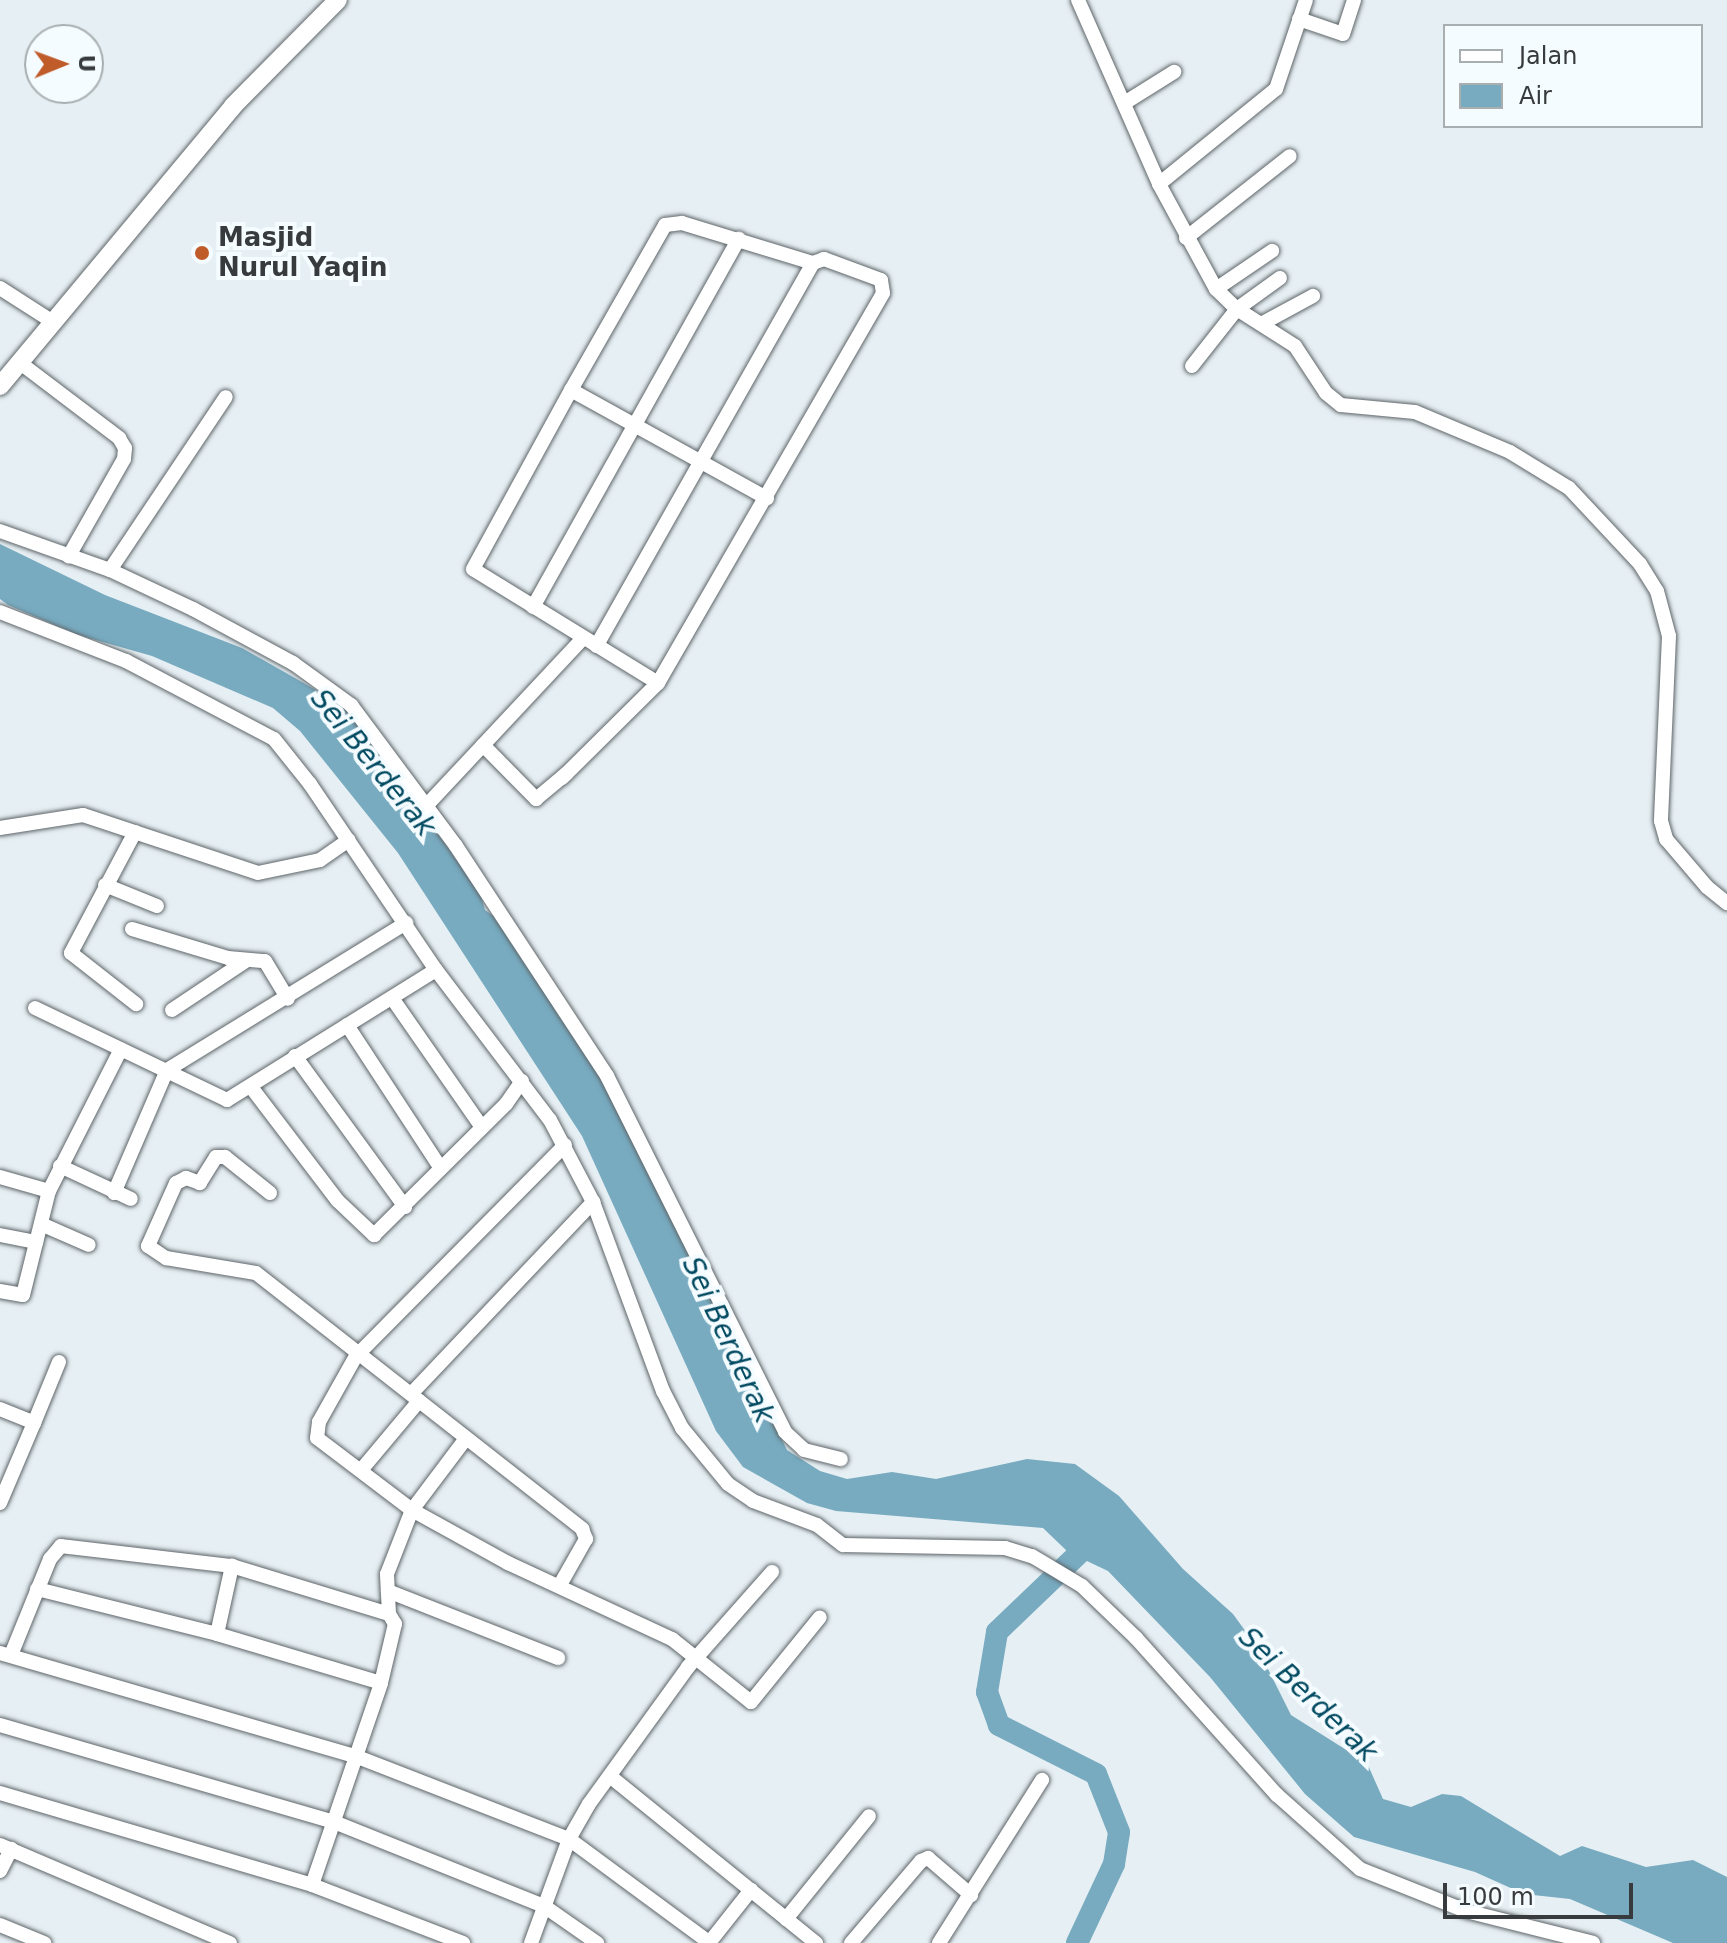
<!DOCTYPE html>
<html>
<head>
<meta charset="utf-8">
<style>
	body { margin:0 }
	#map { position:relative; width:1727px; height:1943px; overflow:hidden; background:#e6eff3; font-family:"DejaVu Sans",sans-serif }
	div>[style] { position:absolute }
	.water>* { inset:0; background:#78abc0 }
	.river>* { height:22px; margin:-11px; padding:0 11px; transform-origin:11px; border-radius:11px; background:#78abc0 }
	.roads { filter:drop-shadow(0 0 2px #5e6569) drop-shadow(0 0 2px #5e6569) }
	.minor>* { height:14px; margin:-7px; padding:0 7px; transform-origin:7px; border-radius:7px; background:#fff }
	.major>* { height:18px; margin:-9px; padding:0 9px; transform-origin:9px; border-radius:9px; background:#fff }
	.dots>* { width:22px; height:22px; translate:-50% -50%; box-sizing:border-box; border:4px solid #f5fcff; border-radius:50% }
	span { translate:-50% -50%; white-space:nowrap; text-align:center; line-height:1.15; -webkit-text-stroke:8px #f5fcff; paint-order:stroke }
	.poi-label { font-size:26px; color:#383b3d; font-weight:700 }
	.left { translate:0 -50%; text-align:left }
	.water-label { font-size:28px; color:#004960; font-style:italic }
	.legend { position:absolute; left:1443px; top:24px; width:260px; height:104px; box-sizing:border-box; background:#f5fcff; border:2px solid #a9afb1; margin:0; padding:10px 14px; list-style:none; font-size:24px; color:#383b3d }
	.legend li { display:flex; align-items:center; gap:16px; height:40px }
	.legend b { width:40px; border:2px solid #a9afb1 }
	.north { position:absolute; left:24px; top:24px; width:80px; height:80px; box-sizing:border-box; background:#f5fcff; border:2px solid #a9afb1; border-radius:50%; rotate:89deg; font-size:22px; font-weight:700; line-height:32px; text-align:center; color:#383b3d }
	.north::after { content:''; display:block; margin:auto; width:28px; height:36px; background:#c05b2a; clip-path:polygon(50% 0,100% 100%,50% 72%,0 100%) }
	.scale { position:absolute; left:1443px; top:1883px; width:190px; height:36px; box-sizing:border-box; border:4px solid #383b3d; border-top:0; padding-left:10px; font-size:24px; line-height:28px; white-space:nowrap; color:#383b3d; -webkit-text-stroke:6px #f5fcff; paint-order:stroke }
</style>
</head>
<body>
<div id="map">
	<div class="water">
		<div style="clip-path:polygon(0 544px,105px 595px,242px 648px,346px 707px,480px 892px,485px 910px,502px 922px,554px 998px,571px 1034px,590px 1055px,787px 1450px,820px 1471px,847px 1479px,892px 1472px,936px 1479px,1027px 1459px,1075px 1464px,1119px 1496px,1183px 1569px,1233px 1614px,1257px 1647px,1291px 1715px,1367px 1763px,1383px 1799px,1411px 1807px,1442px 1794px,1461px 1796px,1560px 1856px,1582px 1846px,1646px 1867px,1693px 1860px,1727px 1877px,1727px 1943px,1673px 1943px,1570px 1899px,1524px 1894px,1475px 1872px,1354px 1837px,1305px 1794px,1210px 1677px,1108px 1571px,1068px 1552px,1043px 1528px,836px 1511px,807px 1503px,743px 1467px,716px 1431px,582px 1136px,398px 853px,300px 731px,273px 708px,152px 656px,78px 635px,8px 605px,0 599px)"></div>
	</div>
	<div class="river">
		<div style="left:1077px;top:1943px;width:87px;rotate:-64.9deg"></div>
		<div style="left:1114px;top:1864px;width:32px;rotate:-81deg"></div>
		<div style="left:1119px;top:1832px;width:62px;rotate:-111.6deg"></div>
		<div style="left:1096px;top:1774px;width:109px;rotate:-153.2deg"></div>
		<div style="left:999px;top:1725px;width:35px;rotate:-110deg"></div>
		<div style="left:987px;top:1692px;width:61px;rotate:-80.5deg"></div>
		<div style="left:997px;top:1632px;width:136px;rotate:-43.8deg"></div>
	</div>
	<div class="roads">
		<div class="minor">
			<div style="left:1078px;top:0;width:201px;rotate:66.2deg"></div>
			<div style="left:1159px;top:184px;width:119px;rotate:61.5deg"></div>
			<div style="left:1216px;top:289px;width:29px;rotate:44deg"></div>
			<div style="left:1237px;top:309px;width:69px;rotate:32.5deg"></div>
			<div style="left:1295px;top:346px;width:56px;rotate:56.6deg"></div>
			<div style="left:1326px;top:393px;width:19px;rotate:39deg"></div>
			<div style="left:1341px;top:405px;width:74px;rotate:5.4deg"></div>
			<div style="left:1415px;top:412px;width:103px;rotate:22.8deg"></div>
			<div style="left:1510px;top:452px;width:69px;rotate:31.4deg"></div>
			<div style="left:1569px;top:488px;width:104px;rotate:46.9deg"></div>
			<div style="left:1640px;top:564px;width:32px;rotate:58deg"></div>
			<div style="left:1657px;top:591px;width:47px;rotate:75.1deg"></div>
			<div style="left:1669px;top:636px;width:185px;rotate:92.5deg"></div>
			<div style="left:1661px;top:821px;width:19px;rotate:74deg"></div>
			<div style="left:1666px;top:839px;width:63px;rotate:49.5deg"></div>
			<div style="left:1707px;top:887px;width:26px;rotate:39deg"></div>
			<div style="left:1299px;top:19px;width:46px;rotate:18.8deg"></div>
			<div style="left:1343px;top:34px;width:36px;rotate:-72deg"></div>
			<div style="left:1126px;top:102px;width:57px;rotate:-32deg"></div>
			<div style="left:1159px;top:184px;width:151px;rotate:-39.1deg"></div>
			<div style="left:1276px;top:89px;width:94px;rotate:-71.4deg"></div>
			<div style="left:1186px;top:238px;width:132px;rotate:-38.3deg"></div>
			<div style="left:0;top:288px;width:59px;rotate:32.6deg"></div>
			<div style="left:1216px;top:289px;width:68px;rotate:-34.2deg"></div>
			<div style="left:1263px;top:323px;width:57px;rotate:-28.4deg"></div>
			<div style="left:19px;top:362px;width:126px;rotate:37.2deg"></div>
			<div style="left:119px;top:438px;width:12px;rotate:59deg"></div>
			<div style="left:125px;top:448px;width:11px;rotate:95deg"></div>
			<div style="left:124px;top:459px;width:112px;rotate:119.6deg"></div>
			<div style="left:1192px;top:366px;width:73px;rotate:-51.7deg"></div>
			<div style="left:1237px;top:309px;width:53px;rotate:-35.8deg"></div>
			<div style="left:571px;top:390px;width:190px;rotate:-60.3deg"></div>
			<div style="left:665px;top:225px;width:17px;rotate:-7deg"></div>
			<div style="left:682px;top:223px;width:137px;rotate:17deg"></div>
			<div style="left:0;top:531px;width:117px;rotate:19.5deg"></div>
			<div style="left:110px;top:570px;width:92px;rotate:25.2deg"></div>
			<div style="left:193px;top:609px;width:114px;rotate:28.4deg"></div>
			<div style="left:293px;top:663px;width:72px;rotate:35.9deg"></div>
			<div style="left:351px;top:705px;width:176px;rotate:53.3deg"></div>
			<div style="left:456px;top:846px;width:275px;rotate:56.7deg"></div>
			<div style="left:607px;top:1076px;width:398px;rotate:63.4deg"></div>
			<div style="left:785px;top:1432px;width:26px;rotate:43deg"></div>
			<div style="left:804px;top:1450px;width:38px;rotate:14deg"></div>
			<div style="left:110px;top:570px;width:208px;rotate:-56.2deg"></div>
			<div style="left:533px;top:607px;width:422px;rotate:-60.8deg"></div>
			<div style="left:0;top:612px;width:135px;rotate:21.3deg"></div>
			<div style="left:126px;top:661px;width:167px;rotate:27.8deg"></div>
			<div style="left:274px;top:739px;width:58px;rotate:51.3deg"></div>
			<div style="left:310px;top:784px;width:225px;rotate:55.9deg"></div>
			<div style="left:436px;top:970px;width:188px;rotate:52.8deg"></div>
			<div style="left:550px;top:1120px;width:93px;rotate:62.3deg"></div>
			<div style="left:593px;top:1202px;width:202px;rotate:69.7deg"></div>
			<div style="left:663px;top:1391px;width:42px;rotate:62.8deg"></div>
			<div style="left:682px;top:1428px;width:72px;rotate:50.6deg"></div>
			<div style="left:728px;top:1484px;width:30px;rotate:34deg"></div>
			<div style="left:753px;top:1501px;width:68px;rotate:20.6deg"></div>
			<div style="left:817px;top:1525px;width:33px;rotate:38deg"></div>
			<div style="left:843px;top:1545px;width:162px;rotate:1.1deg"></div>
			<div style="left:1005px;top:1548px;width:28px;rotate:17deg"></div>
			<div style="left:1032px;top:1556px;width:58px;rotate:31deg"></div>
			<div style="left:1082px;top:1586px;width:75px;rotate:43.9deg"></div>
			<div style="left:1136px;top:1638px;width:211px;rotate:48.1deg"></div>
			<div style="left:1277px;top:1795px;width:111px;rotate:41.7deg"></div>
			<div style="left:1360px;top:1869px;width:114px;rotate:21.6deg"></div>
			<div style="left:1466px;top:1911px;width:131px;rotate:14.1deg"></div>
			<div style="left:658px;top:683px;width:217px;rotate:-148.4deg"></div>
			<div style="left:473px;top:569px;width:204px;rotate:-61.3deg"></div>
			<div style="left:571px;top:390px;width:224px;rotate:28.9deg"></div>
			<div style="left:483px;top:745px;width:76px;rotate:45.5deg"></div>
			<div style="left:536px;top:799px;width:40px;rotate:-40deg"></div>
			<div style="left:562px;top:778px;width:135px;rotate:-44.7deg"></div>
			<div style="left:658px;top:683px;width:450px;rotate:-60deg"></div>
			<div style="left:883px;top:293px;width:13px;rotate:-99deg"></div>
			<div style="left:881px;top:280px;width:61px;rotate:-159.8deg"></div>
			<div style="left:824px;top:259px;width:12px;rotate:160deg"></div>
			<div style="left:813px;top:263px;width:440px;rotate:119.5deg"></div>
			<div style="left:426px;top:806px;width:230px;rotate:-46.9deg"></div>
			<div style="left:0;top:828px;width:84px;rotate:-8.9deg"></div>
			<div style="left:83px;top:815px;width:184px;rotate:18.3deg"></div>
			<div style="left:258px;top:873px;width:63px;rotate:-11.8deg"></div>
			<div style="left:320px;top:860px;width:35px;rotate:-35deg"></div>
			<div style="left:135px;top:832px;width:137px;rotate:117.9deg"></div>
			<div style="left:71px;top:953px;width:83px;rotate:38.1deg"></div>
			<div style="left:105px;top:885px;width:56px;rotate:22deg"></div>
			<div style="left:132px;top:929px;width:100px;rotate:16.8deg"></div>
			<div style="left:228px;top:958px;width:37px;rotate:5deg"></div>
			<div style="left:265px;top:961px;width:44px;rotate:58.8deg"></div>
			<div style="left:392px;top:998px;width:156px;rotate:55.2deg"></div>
			<div style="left:35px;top:1008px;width:213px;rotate:25.6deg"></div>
			<div style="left:227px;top:1100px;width:246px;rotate:-31.9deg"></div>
			<div style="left:172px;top:1010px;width:90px;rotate:-33.7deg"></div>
			<div style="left:347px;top:1025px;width:170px;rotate:56.8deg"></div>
			<div style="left:295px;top:1056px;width:187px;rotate:53.9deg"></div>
			<div style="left:251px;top:1087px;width:143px;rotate:52.7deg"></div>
			<div style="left:338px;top:1201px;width:50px;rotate:43.4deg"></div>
			<div style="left:374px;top:1235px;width:186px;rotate:-44.8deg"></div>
			<div style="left:506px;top:1104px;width:28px;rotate:-55deg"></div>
			<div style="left:565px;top:1145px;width:297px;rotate:134.7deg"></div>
			<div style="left:356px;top:1356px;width:76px;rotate:119.3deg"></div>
			<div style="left:319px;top:1422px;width:16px;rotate:97deg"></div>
			<div style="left:317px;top:1438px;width:119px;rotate:37.2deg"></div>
			<div style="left:412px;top:1510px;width:110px;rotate:28.9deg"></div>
			<div style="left:508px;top:1563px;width:181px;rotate:24.9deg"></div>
			<div style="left:672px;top:1639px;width:101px;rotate:38.6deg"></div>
			<div style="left:751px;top:1702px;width:109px;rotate:-50.9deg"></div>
			<div style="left:60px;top:1166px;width:78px;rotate:24.9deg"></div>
			<div style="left:0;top:1177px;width:51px;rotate:15.9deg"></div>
			<div style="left:114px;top:1193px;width:134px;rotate:-66.7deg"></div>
			<div style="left:167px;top:1070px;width:281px;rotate:-31.6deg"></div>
			<div style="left:270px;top:1193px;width:58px;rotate:-141.3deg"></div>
			<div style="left:225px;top:1157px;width:9px;rotate:180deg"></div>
			<div style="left:216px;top:1157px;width:31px;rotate:122deg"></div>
			<div style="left:200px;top:1183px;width:15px;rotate:-160deg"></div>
			<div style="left:186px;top:1178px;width:11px;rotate:153deg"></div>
			<div style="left:176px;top:1183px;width:69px;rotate:114deg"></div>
			<div style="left:148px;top:1246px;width:22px;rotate:34deg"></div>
			<div style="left:166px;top:1258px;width:91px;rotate:9.5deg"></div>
			<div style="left:256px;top:1273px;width:415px;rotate:38.1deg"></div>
			<div style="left:582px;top:1529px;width:11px;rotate:68deg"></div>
			<div style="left:586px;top:1539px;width:51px;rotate:119.6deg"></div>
			<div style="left:41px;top:1224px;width:52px;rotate:23.6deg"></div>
			<div style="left:0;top:1235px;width:37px;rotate:11deg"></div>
			<div style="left:0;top:1291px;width:23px;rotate:10deg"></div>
			<div style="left:23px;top:1295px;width:107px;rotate:-76deg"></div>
			<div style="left:49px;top:1191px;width:159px;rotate:-63.1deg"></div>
			<div style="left:411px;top:1394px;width:265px;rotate:-46.5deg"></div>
			<div style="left:0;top:1409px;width:37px;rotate:22deg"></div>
			<div style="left:34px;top:1423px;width:66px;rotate:-67.7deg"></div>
			<div style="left:362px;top:1469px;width:89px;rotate:-50deg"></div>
			<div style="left:0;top:1503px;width:87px;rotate:-67deg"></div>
			<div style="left:37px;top:1589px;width:186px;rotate:14deg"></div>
			<div style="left:217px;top:1634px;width:171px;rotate:16.6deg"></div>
			<div style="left:388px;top:1591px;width:183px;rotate:21.5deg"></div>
			<div style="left:217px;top:1634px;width:70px;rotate:-77.6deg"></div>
			<div style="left:0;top:1653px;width:370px;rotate:16.2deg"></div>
			<div style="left:355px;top:1756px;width:230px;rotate:21.2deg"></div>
			<div style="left:569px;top:1839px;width:175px;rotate:36.4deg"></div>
			<div style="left:11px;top:1655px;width:104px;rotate:-67.9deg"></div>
			<div style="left:50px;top:1559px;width:17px;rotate:-50deg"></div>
			<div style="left:61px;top:1546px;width:172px;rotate:6.7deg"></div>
			<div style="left:232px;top:1566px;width:164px;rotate:17deg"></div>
			<div style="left:0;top:1725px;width:348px;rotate:16.2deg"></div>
			<div style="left:334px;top:1822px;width:226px;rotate:21.8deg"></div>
			<div style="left:544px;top:1906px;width:65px;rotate:34.9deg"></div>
			<div style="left:611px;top:1777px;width:264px;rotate:39deg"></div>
			<div style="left:0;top:1793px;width:325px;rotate:16.4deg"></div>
			<div style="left:312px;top:1885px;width:162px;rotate:21deg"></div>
			<div style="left:0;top:1845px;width:250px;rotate:23.1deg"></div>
			<div style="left:0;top:1871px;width:25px;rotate:-63deg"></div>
			<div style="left:312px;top:1885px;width:213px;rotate:-71.1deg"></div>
			<div style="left:381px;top:1683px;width:61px;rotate:-76.7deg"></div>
			<div style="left:395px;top:1624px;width:12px;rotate:-121deg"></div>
			<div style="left:389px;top:1614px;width:40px;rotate:-92.9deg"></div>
			<div style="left:387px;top:1574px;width:69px;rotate:-68.7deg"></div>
			<div style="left:412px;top:1510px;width:86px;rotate:-53deg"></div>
			<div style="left:786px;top:1919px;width:132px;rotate:-51.1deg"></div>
			<div style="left:0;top:1925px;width:48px;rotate:22.2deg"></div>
			<div style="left:531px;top:1943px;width:111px;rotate:-69.9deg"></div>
			<div style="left:569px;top:1839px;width:40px;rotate:-60.3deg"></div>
			<div style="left:589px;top:1804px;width:169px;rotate:-54.1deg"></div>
			<div style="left:688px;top:1667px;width:127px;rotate:-48.5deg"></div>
			<div style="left:709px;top:1943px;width:68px;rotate:-51.6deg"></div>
			<div style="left:851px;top:1943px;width:108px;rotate:-49.5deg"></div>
			<div style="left:921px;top:1861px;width:8px;rotate:-23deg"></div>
			<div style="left:928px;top:1858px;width:57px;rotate:40.7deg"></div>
			<div style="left:939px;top:1943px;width:193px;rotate:-57.7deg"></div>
		</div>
		<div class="major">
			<div style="left:0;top:386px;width:364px;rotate:-50.2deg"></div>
			<div style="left:233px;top:106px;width:149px;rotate:-45.3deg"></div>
		</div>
	</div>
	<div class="dots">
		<div style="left:202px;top:253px;background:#c05b2a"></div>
	</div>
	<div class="poi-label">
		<span class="left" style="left:218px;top:253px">Masjid<br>Nurul Yaqin</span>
	</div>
	<div class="water-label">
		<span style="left:373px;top:763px;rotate:51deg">Sei Berderak</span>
		<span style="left:728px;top:1340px;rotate:65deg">Sei Berderak</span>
		<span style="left:1308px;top:1695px;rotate:44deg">Sei Berderak</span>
	</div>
	<ul class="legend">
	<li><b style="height:10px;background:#fff"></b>Jalan</li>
	<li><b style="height:22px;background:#78abc0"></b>Air</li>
	</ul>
	<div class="north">U</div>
	<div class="scale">100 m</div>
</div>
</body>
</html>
